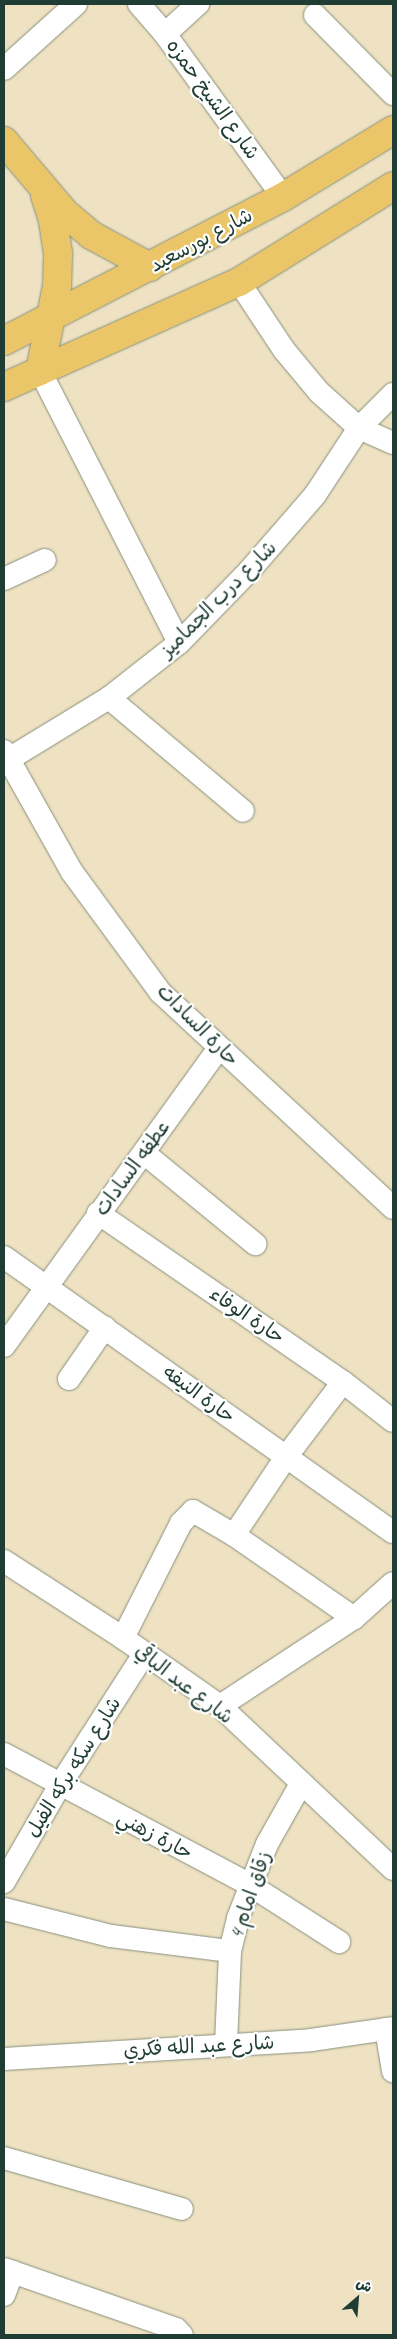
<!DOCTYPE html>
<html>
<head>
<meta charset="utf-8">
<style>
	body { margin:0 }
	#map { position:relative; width:397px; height:2339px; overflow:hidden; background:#efe2c3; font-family:Caveat,"Playpen Sans Arabic",sans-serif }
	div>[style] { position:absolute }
	.roads { filter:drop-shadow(0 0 1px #87907c) drop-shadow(0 0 1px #87907c) }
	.street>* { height:22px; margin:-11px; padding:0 11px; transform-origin:11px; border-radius:11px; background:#fff }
	.primary>* { height:28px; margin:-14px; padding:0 14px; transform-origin:14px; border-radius:14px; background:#eac669 }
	span { translate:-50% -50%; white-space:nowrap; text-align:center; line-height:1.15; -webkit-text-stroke:4.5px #fff; paint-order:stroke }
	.street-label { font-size:20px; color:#1f3d34 }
	.frame { position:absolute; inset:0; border:5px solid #1f3d34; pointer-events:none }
	.north { position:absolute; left:332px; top:2274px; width:50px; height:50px; -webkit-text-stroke:4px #fff; paint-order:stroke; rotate:27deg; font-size:14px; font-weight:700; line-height:20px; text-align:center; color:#1f3d34 }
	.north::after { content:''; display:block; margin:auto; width:18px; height:22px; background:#1f3d34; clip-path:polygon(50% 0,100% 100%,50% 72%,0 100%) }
</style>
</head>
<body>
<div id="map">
	<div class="roads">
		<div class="street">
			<div style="left:139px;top:4px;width:40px;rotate:49deg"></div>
			<div style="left:165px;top:34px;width:201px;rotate:54.1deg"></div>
			<div style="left:315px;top:15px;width:111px;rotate:45.4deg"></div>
			<div style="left:165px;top:34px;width:45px;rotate:-42.3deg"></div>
			<div style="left:4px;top:69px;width:97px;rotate:-42.1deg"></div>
			<div style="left:239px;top:282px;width:82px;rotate:56.5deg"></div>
			<div style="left:284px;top:350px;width:55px;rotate:50.2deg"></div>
			<div style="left:319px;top:392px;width:54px;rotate:42deg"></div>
			<div style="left:359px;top:428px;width:37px;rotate:24deg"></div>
			<div style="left:40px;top:371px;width:305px;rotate:62.9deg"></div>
			<div style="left:4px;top:579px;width:45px;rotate:-24.9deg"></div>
			<div style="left:109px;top:698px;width:175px;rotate:40.1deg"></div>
			<div style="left:4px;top:751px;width:139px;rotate:60.7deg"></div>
			<div style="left:72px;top:872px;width:149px;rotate:53.7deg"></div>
			<div style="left:160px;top:992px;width:318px;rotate:42.8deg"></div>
			<div style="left:4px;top:762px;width:123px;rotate:-31.4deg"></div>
			<div style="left:109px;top:698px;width:89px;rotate:-38.2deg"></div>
			<div style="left:179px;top:643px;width:100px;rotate:-45.8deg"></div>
			<div style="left:249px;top:571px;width:101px;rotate:-49deg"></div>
			<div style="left:315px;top:495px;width:80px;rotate:-56.7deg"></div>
			<div style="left:359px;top:428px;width:48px;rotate:-45deg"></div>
			<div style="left:144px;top:1153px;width:144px;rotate:39.3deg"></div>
			<div style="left:98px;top:1213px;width:298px;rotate:34.6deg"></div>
			<div style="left:343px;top:1382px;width:63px;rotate:38deg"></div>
			<div style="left:4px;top:1257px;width:476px;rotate:35.3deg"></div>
			<div style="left:4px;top:1346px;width:367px;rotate:-54.2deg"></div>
			<div style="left:69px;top:1379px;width:63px;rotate:-55.3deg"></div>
			<div style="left:234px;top:1535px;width:94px;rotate:-56.3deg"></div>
			<div style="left:286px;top:1457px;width:94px;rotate:-52.8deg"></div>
			<div style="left:4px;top:1561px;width:142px;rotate:32.9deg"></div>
			<div style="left:123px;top:1638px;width:118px;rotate:35deg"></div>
			<div style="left:220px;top:1706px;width:238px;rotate:43.3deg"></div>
			<div style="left:123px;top:1638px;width:129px;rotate:-63.2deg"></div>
			<div style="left:181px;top:1523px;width:17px;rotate:-45deg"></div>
			<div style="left:193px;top:1511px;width:48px;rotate:30.3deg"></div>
			<div style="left:234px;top:1535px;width:146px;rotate:34.7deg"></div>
			<div style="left:220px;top:1706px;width:160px;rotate:-33.3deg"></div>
			<div style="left:354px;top:1618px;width:52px;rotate:-41.9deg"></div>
			<div style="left:4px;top:1754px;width:279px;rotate:28deg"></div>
			<div style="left:250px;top:1885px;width:106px;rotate:32.6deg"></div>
			<div style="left:4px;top:1882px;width:112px;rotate:-60deg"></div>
			<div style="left:60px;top:1785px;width:156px;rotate:-57.3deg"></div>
			<div style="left:4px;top:1909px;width:110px;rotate:14.2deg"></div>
			<div style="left:111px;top:1936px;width:120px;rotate:7.2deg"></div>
			<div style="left:386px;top:2029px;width:43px;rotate:80.5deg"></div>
			<div style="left:226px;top:2044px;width:93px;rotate:-87.5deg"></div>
			<div style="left:230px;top:1951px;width:34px;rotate:-76deg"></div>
			<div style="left:238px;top:1918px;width:79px;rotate:-68.6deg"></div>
			<div style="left:267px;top:1844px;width:69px;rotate:-60.5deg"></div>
			<div style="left:4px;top:2059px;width:308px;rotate:-3.5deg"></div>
			<div style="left:311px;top:2040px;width:83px;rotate:-8.3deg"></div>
			<div style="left:4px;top:2158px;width:185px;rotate:16deg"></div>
			<div style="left:4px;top:2269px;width:182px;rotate:19.2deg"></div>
			<div style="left:176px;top:2329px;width:8px;rotate:45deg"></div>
			<div style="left:4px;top:2295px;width:25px;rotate:-69deg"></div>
		</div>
		<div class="primary">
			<div style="left:4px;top:141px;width:94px;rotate:49.7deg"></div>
			<div style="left:65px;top:213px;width:34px;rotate:40deg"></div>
			<div style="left:91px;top:235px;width:67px;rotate:28.5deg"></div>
			<div style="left:4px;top:341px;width:314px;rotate:-27.3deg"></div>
			<div style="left:283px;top:197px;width:129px;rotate:-31.3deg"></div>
			<div style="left:40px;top:371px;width:87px;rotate:-78.7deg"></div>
			<div style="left:57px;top:286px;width:33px;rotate:-88deg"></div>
			<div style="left:58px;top:253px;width:33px;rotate:-99deg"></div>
			<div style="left:53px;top:220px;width:26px;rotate:-108deg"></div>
			<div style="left:4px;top:387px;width:257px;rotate:-24.1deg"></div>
			<div style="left:239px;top:282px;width:181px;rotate:-31.9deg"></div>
		</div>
	</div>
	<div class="street-label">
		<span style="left:213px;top:99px;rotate:54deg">شارع الشيخ حمزه</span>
		<span style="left:201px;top:240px;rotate:-28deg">شارع بورسعيد</span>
		<span style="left:218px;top:599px;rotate:-45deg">شارع درب الجماميز</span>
		<span style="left:198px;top:1025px;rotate:45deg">حارة السادات</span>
		<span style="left:132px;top:1168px;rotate:-54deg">عطفه السادات</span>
		<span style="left:247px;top:1315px;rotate:34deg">حارة الوفاء</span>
		<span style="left:199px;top:1394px;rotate:36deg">حارة النيفه</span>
		<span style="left:184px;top:1684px;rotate:37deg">شارع عبد الباقي</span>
		<span style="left:73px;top:1767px;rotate:-58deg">شارع سكه بركه الفيل</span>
		<span style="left:155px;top:1835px;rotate:28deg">حارة زهني</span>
		<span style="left:250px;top:1895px;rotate:-71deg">زقاق امام 4</span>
		<span style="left:199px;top:2046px;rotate:-3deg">شارع عبد الله فكري</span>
	</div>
	<div class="frame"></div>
	<div class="north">ش</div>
</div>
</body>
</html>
